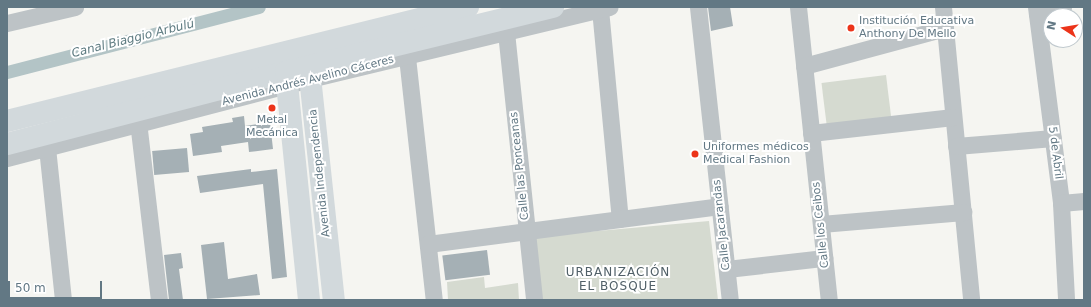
<!DOCTYPE html>
<html>
<head>
<meta charset="utf-8">
<style>
	body { margin:0 }
	#map { position:relative; width:1091px; height:307px; overflow:hidden; background:#f5f5f1; font-family:"DejaVu Sans",sans-serif }
	div>[style] { position:absolute }
	.green>* { inset:0; background:#d5dad0; transform-origin:0 0 }
	.canal>* { height:13px; margin:-6.5px; padding:0 6.5px; transform-origin:6.5px; border-radius:6.5px; background:#b3c4c6 }
	.building>* { inset:0; background:#a5b0b5; transform-origin:0 0 }
	.minor>* { height:17px; margin:-8.5px; padding:0 8.5px; transform-origin:8.5px; border-radius:8.5px; background:#bdc3c6 }
	.major>* { height:22px; margin:-11px; padding:0 11px; transform-origin:11px; border-radius:11px; background:#d2d9dc }
	.highway>* { height:22px; margin:-11px; padding:0 11px; transform-origin:11px; border-radius:11px; background:#d2d9dc }
	.dots>* { width:11px; height:11px; translate:-50% -50%; box-sizing:border-box; border:2px solid #fff; border-radius:50% }
	span { translate:-50% -50%; white-space:nowrap; text-align:center; line-height:1.15; -webkit-text-stroke:4px #fff; paint-order:stroke }
	.poi-label { font-size:11px; color:#627884 }
	.left { translate:0 -50%; text-align:left }
	.street-label { font-size:11px; color:#627884 }
	.water-label { font-size:12px; color:#5e7b81; font-style:italic }
	.neighbourhood-label { font-size:12px; color:#516068; letter-spacing:1px }
	.frame { position:absolute; inset:0; border:8px solid #627884; pointer-events:none }
	.north { position:absolute; left:1043px; top:8px; width:40px; height:40px; box-sizing:border-box; background:#fff; border:1px solid #c0c9ce; border-radius:50%; rotate:282deg; font-size:11px; font-weight:700; line-height:16px; text-align:center; color:#627884 }
	.north::after { content:''; display:block; margin:auto; width:14px; height:18px; background:#ec341a; clip-path:polygon(50% 0,100% 100%,50% 72%,0 100%) }
	.scale { position:absolute; left:8px; top:281px; width:94px; height:18px; box-sizing:border-box; border:2px solid #627884; border-top:0; padding-left:5px; font-size:12px; line-height:14px; white-space:nowrap; color:#627884; -webkit-text-stroke:3px #fff; paint-order:stroke }
</style>
</head>
<body>
<div id="map">
	<div class="green">
		<div style="left:886px;top:75px;width:42px;height:65px;rotate:83deg"></div>
		<div style="clip-path:polygon(709px 221px,718px 300px,536px 300px,531px 237px)"></div>
		<div style="clip-path:polygon(484px 277px,485px 288px,518px 283px,519px 300px,448px 300px,447px 282px)"></div>
	</div>
	<div class="canal">
		<div style="left:7px;top:72px;width:260px;rotate:-14.5deg"></div>
	</div>
	<div class="building">
		<div style="clip-path:polygon(708px 7px,730px 7px,733px 26px,711px 31px)"></div>
		<div style="clip-path:polygon(244px 116px,245px 126px,270px 122px,273px 149px,249px 152px,248px 142px,221px 146px,222px 152px,193px 156px,190px 134px,203px 132px,202px 127px,233px 122px,232px 118px)"></div>
		<div style="left:187px;top:148px;width:24px;height:35px;rotate:85deg"></div>
		<div style="clip-path:polygon(251px 169px,251px 172px,277px 169px,287px 277px,272px 279px,263px 184px,200px 193px,197px 176px)"></div>
		<div style="clip-path:polygon(224px 242px,228px 279px,257px 274px,260px 295px,207px 299px,201px 245px)"></div>
		<div style="left:487px;top:250px;width:25px;height:45px;rotate:83deg"></div>
		<div style="clip-path:polygon(181px 253px,183px 268px,179px 269px,183px 300px,169px 300px,164px 255px)"></div>
	</div>
	<div class="minor">
		<div style="left:698px;top:7px;width:295px;rotate:83.8deg"></div>
		<div style="left:798px;top:7px;width:295px;rotate:84deg"></div>
		<div style="left:943px;top:7px;width:294px;rotate:84.5deg"></div>
		<div style="left:1036px;top:7px;width:198px;rotate:82.7deg"></div>
		<div style="left:1061px;top:203px;width:97px;rotate:87deg"></div>
		<div style="left:600px;top:9px;width:211px;rotate:84.6deg"></div>
		<div style="left:1037px;top:14px;width:27px;rotate:-15deg"></div>
		<div style="left:7px;top:23px;width:70px;rotate:-13.2deg"></div>
		<div style="left:506px;top:32px;width:269px;rotate:84deg"></div>
		<div style="left:407px;top:57px;width:244px;rotate:83.7deg"></div>
		<div style="left:804px;top:66px;width:146px;rotate:-15.1deg"></div>
		<div style="left:137px;top:113px;width:188px;rotate:83.3deg"></div>
		<div style="left:811px;top:133px;width:143px;rotate:-6.4deg"></div>
		<div style="left:46px;top:138px;width:163px;rotate:84deg"></div>
		<div style="left:956px;top:146px;width:97px;rotate:-4.7deg"></div>
		<div style="left:7px;top:158px;width:313px;rotate:-14.6deg"></div>
		<div style="left:310px;top:79px;width:308px;rotate:-13.5deg"></div>
		<div style="left:1061px;top:203px;width:23px;rotate:-5deg"></div>
		<div style="left:821px;top:224px;width:143px;rotate:-4.8deg"></div>
		<div style="left:428px;top:244px;width:294px;rotate:-7.4deg"></div>
		<div style="left:727px;top:269px;width:98px;rotate:-6.5deg"></div>
	</div>
	<div class="major">
		<div style="left:307px;top:49px;width:252px;rotate:83.9deg"></div>
		<div style="left:284px;top:54px;width:247px;rotate:84.2deg"></div>
	</div>
	<div class="highway">
		<div style="left:7px;top:121px;width:475px;rotate:-13.9deg"></div>
		<div style="left:7px;top:144px;width:288px;rotate:-14.5deg"></div>
		<div style="left:286px;top:72px;width:275px;rotate:-13.7deg"></div>
	</div>
	<div class="dots">
		<div style="left:851px;top:28px;background:#ec341a"></div>
		<div style="left:272px;top:108px;background:#ec341a"></div>
		<div style="left:695px;top:154px;background:#ec341a"></div>
	</div>
	<div class="poi-label">
		<span class="left" style="left:859px;top:28px">Institución Educativa<br>Anthony De Mello</span>
		<span style="left:272px;top:127px">Metal<br>Mecánica</span>
		<span class="left" style="left:703px;top:154px">Uniformes médicos<br>Medical Fashion</span>
	</div>
	<div class="street-label">
		<span style="left:308px;top:81px;rotate:-14deg">Avenida Andrés Avelino Cáceres</span>
		<span style="left:1055px;top:153px;rotate:83deg">5 de Abril</span>
		<span style="left:520px;top:166px;rotate:-96deg">Calle las Ponceanas</span>
		<span style="left:320px;top:173px;rotate:-96deg">Avenida Independencia</span>
		<span style="left:722px;top:225px;rotate:-96deg">Calle Jacarandas</span>
		<span style="left:821px;top:225px;rotate:-96deg">Calle los Ceibos</span>
	</div>
	<div class="water-label">
		<span style="left:133px;top:39px;rotate:-14deg">Canal Biaggio Arbulú</span>
	</div>
	<div class="neighbourhood-label">
		<span style="left:618px;top:280px">URBANIZACIÓN<br>EL BOSQUE</span>
	</div>
	<div class="frame"></div>
	<div class="north">N</div>
	<div class="scale">50 m</div>
</div>
</body>
</html>
